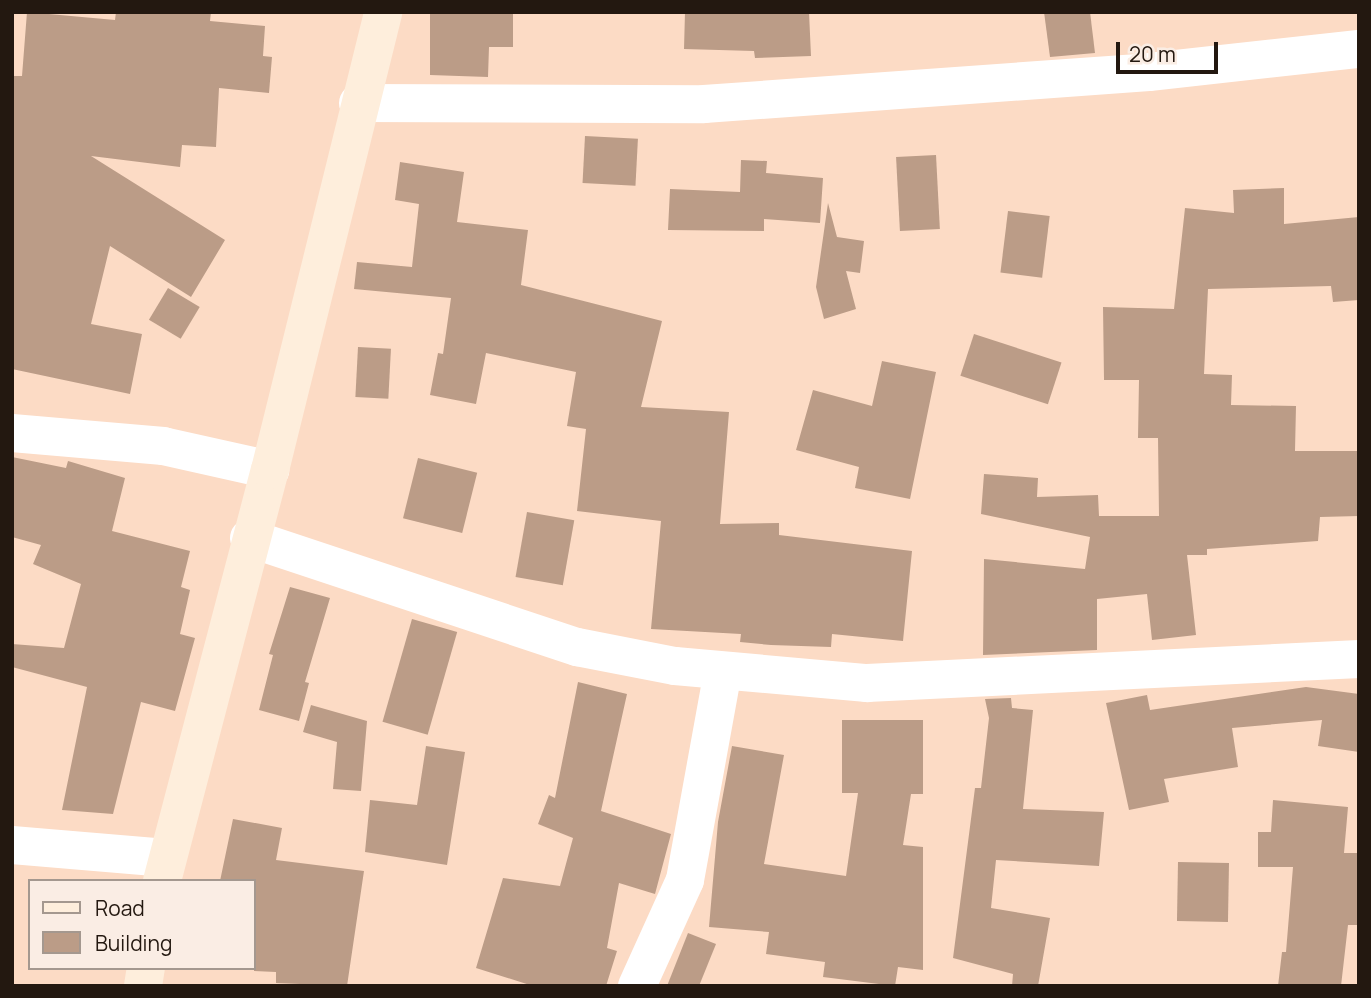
<!DOCTYPE html>
<html>
<head>
<meta charset="utf-8">
<style>
	body { margin:0 }
	#map { position:relative; width:1371px; height:998px; overflow:hidden; background:#fcdbc5; font-family:Manrope,sans-serif }
	div>[style] { position:absolute }
	.building>* { inset:0; background:#bb9c87; transform-origin:0 0 }
	.street>* { height:38px; margin:-19px; padding:0 19px; transform-origin:19px; border-radius:19px; background:#fff }
	.secondary>* { height:38px; margin:-19px; padding:0 19px; transform-origin:19px; border-radius:19px; background:#feeedc }
	span { translate:-50% -50%; white-space:nowrap; text-align:center; line-height:1.15; -webkit-text-stroke:6px #faede4; paint-order:stroke }
	.frame { position:absolute; inset:0; border:14px solid #231810; pointer-events:none }
	.legend { position:absolute; left:28px; top:879px; width:228px; height:91px; box-sizing:border-box; background:#faede4; border:2px solid #a4988f; margin:0; padding:9px 12px; list-style:none; font-size:21px; color:#231810 }
	.legend li { display:flex; align-items:center; gap:14px; height:35px }
	.legend b { width:35px; border:2px solid #a4988f }
	.scale { position:absolute; left:1116px; top:42px; width:102px; height:32px; box-sizing:border-box; border:4px solid #231810; border-top:0; padding-left:9px; font-size:21px; line-height:24px; white-space:nowrap; color:#231810; -webkit-text-stroke:5px #faede4; paint-order:stroke }
</style>
</head>
<body>
<div id="map">
	<div class="building">
		<div style="clip-path:polygon(27px 12px,115px 20px,116px 12px,211px 12px,210px 21px,265px 26px,263px 56px,272px 57px,269px 93px,219px 88px,216px 147px,182px 145px,180px 167px,91px 156px,225px 240px,191px 297px,110px 246px,91px 324px,142px 334px,130px 394px,12px 369px,12px 76px,22px 76px)"></div>
		<div style="clip-path:polygon(430px 12px,513px 12px,513px 47px,489px 47px,488px 77px,430px 75px)"></div>
		<div style="clip-path:polygon(685px 12px,809px 12px,811px 56px,755px 58px,754px 51px,684px 49px)"></div>
		<div style="clip-path:polygon(1044px 12px,1090px 12px,1095px 53px,1050px 57px)"></div>
		<div style="left:585px;top:136px;width:53px;height:47px;rotate:3deg"></div>
		<div style="left:936px;top:155px;width:74px;height:40px;rotate:87deg"></div>
		<div style="clip-path:polygon(741px 160px,767px 161px,766px 173px,823px 178px,820px 223px,764px 219px,764px 231px,668px 230px,670px 189px,740px 192px)"></div>
		<div style="clip-path:polygon(400px 162px,464px 172px,457px 222px,528px 230px,521px 285px,662px 321px,641px 407px,729px 412px,720px 524px,779px 523px,779px 535px,912px 551px,903px 641px,832px 634px,831px 647px,771px 645px,740px 642px,741px 634px,651px 629px,661px 521px,577px 511px,586px 429px,567px 426px,576px 372px,486px 353px,476px 404px,430px 395px,438px 353px,443px 354px,451px 298px,354px 289px,357px 262px,412px 267px,419px 204px,395px 200px)"></div>
		<div style="clip-path:polygon(1284px 188px,1284px 224px,1359px 217px,1359px 300px,1333px 302px,1331px 286px,1208px 289px,1204px 374px,1232px 375px,1231px 405px,1296px 406px,1295px 451px,1359px 451px,1359px 516px,1320px 517px,1318px 541px,1207px 549px,1207px 555px,1187px 555px,1196px 635px,1152px 640px,1147px 594px,1097px 599px,1097px 650px,983px 655px,984px 559px,1085px 569px,1090px 537px,981px 514px,984px 474px,1038px 478px,1037px 497px,1098px 495px,1099px 516px,1159px 516px,1158px 438px,1138px 438px,1139px 380px,1104px 380px,1103px 307px,1174px 309px,1185px 208px,1234px 213px,1233px 190px)"></div>
		<div style="clip-path:polygon(828px 203px,837px 237px,864px 241px,860px 273px,846px 271px,856px 309px,824px 319px,816px 287px)"></div>
		<div style="left:1008px;top:211px;width:42px;height:62px;rotate:7deg"></div>
		<div style="left:168px;top:288px;width:37px;height:37px;rotate:31deg"></div>
		<div style="left:974px;top:334px;width:92px;height:44px;rotate:18deg"></div>
		<div style="left:358px;top:347px;width:33px;height:50px;rotate:3deg"></div>
		<div style="clip-path:polygon(882px 361px,936px 372px,910px 499px,855px 488px,859px 467px,796px 450px,813px 390px,872px 406px)"></div>
		<div style="clip-path:polygon(12px 457px,66px 468px,68px 461px,125px 478px,112px 531px,190px 551px,181px 587px,190px 590px,180px 634px,195px 638px,175px 711px,141px 702px,113px 814px,62px 810px,87px 687px,12px 667px,12px 644px,64px 648px,81px 584px,33px 564px,41px 545px,12px 537px)"></div>
		<div style="left:418px;top:458px;width:61px;height:62px;rotate:14deg"></div>
		<div style="left:527px;top:512px;width:48px;height:66px;rotate:10deg"></div>
		<div style="clip-path:polygon(290px 587px,330px 598px,305px 682px,309px 683px,299px 721px,259px 710px,273px 655px,269px 654px)"></div>
		<div style="left:412px;top:619px;width:47px;height:107px;rotate:16deg"></div>
		<div style="clip-path:polygon(578px 682px,627px 694px,601px 811px,671px 834px,655px 894px,619px 883px,607px 948px,617px 951px,606px 986px,533px 986px,476px 968px,503px 878px,560px 886px,573px 838px,538px 824px,549px 795px,555px 798px)"></div>
		<div style="clip-path:polygon(1306px 687px,1359px 694px,1359px 752px,1318px 746px,1322px 720px,1232px 728px,1238px 767px,1164px 779px,1169px 802px,1129px 810px,1106px 703px,1147px 695px,1150px 710px)"></div>
		<div style="clip-path:polygon(1011px 698px,1012px 708px,1033px 710px,1023px 809px,1104px 812px,1099px 866px,996px 860px,991px 908px,1050px 918px,1038px 986px,1012px 986px,1013px 974px,953px 958px,975px 788px,981px 788px,989px 718px,985px 699px)"></div>
		<div style="clip-path:polygon(311px 705px,367px 721px,361px 791px,333px 789px,337px 742px,303px 732px)"></div>
		<div style="clip-path:polygon(842px 720px,923px 720px,923px 794px,911px 794px,903px 845px,923px 847px,923px 970px,898px 967px,895px 986px,823px 977px,825px 962px,766px 954px,769px 932px,709px 927px,718px 822px,732px 746px,784px 755px,764px 864px,846px 876px,858px 793px,842px 793px)"></div>
		<div style="clip-path:polygon(426px 746px,465px 752px,447px 865px,365px 852px,370px 800px,417px 805px)"></div>
		<div style="clip-path:polygon(1273px 800px,1348px 807px,1344px 853px,1359px 853px,1359px 925px,1348px 925px,1341px 986px,1278px 986px,1282px 952px,1286px 952px,1293px 867px,1258px 867px,1258px 832px,1271px 832px)"></div>
		<div style="clip-path:polygon(233px 819px,282px 828px,276px 860px,364px 871px,347px 986px,276px 983px,276px 972px,254px 971px,254px 881px,220px 881px)"></div>
		<div style="left:1178px;top:862px;width:51px;height:59px;rotate:1deg"></div>
		<div style="clip-path:polygon(688px 933px,716px 944px,699px 986px,667px 986px)"></div>
	</div>
	<div class="street">
		<div style="left:358px;top:103px;width:346px;rotate:0.2deg"></div>
		<div style="left:704px;top:104px;width:446px;rotate:-4.1deg"></div>
		<div style="left:1149px;top:72px;width:211px;rotate:-6.3deg"></div>
		<div style="left:12px;top:433px;width:152px;rotate:4.9deg"></div>
		<div style="left:163px;top:446px;width:110px;rotate:12.6deg"></div>
		<div style="left:249px;top:538px;width:346px;rotate:18.4deg"></div>
		<div style="left:577px;top:647px;width:100px;rotate:11deg"></div>
		<div style="left:675px;top:666px;width:193px;rotate:5.1deg"></div>
		<div style="left:867px;top:683px;width:493px;rotate:-2.8deg"></div>
		<div style="left:12px;top:845px;width:155px;rotate:4.8deg"></div>
		<div style="left:637px;top:986px;width:116px;rotate:-65.6deg"></div>
		<div style="left:685px;top:880px;width:212px;rotate:-79.7deg"></div>
	</div>
	<div class="secondary">
		<div style="left:162px;top:881px;width:425px;rotate:-75.3deg"></div>
		<div style="left:270px;top:470px;width:472px;rotate:-76.1deg"></div>
		<div style="left:143px;top:986px;width:18px;rotate:-81deg"></div>
	</div>
	<div class="frame"></div>
	<ul class="legend">
	<li><b style="height:9px;background:#feeedc"></b>Road</li>
	<li><b style="height:19px;background:#bb9c87"></b>Building</li>
	</ul>
	<div class="scale">20 m</div>
</div>
</body>
</html>
